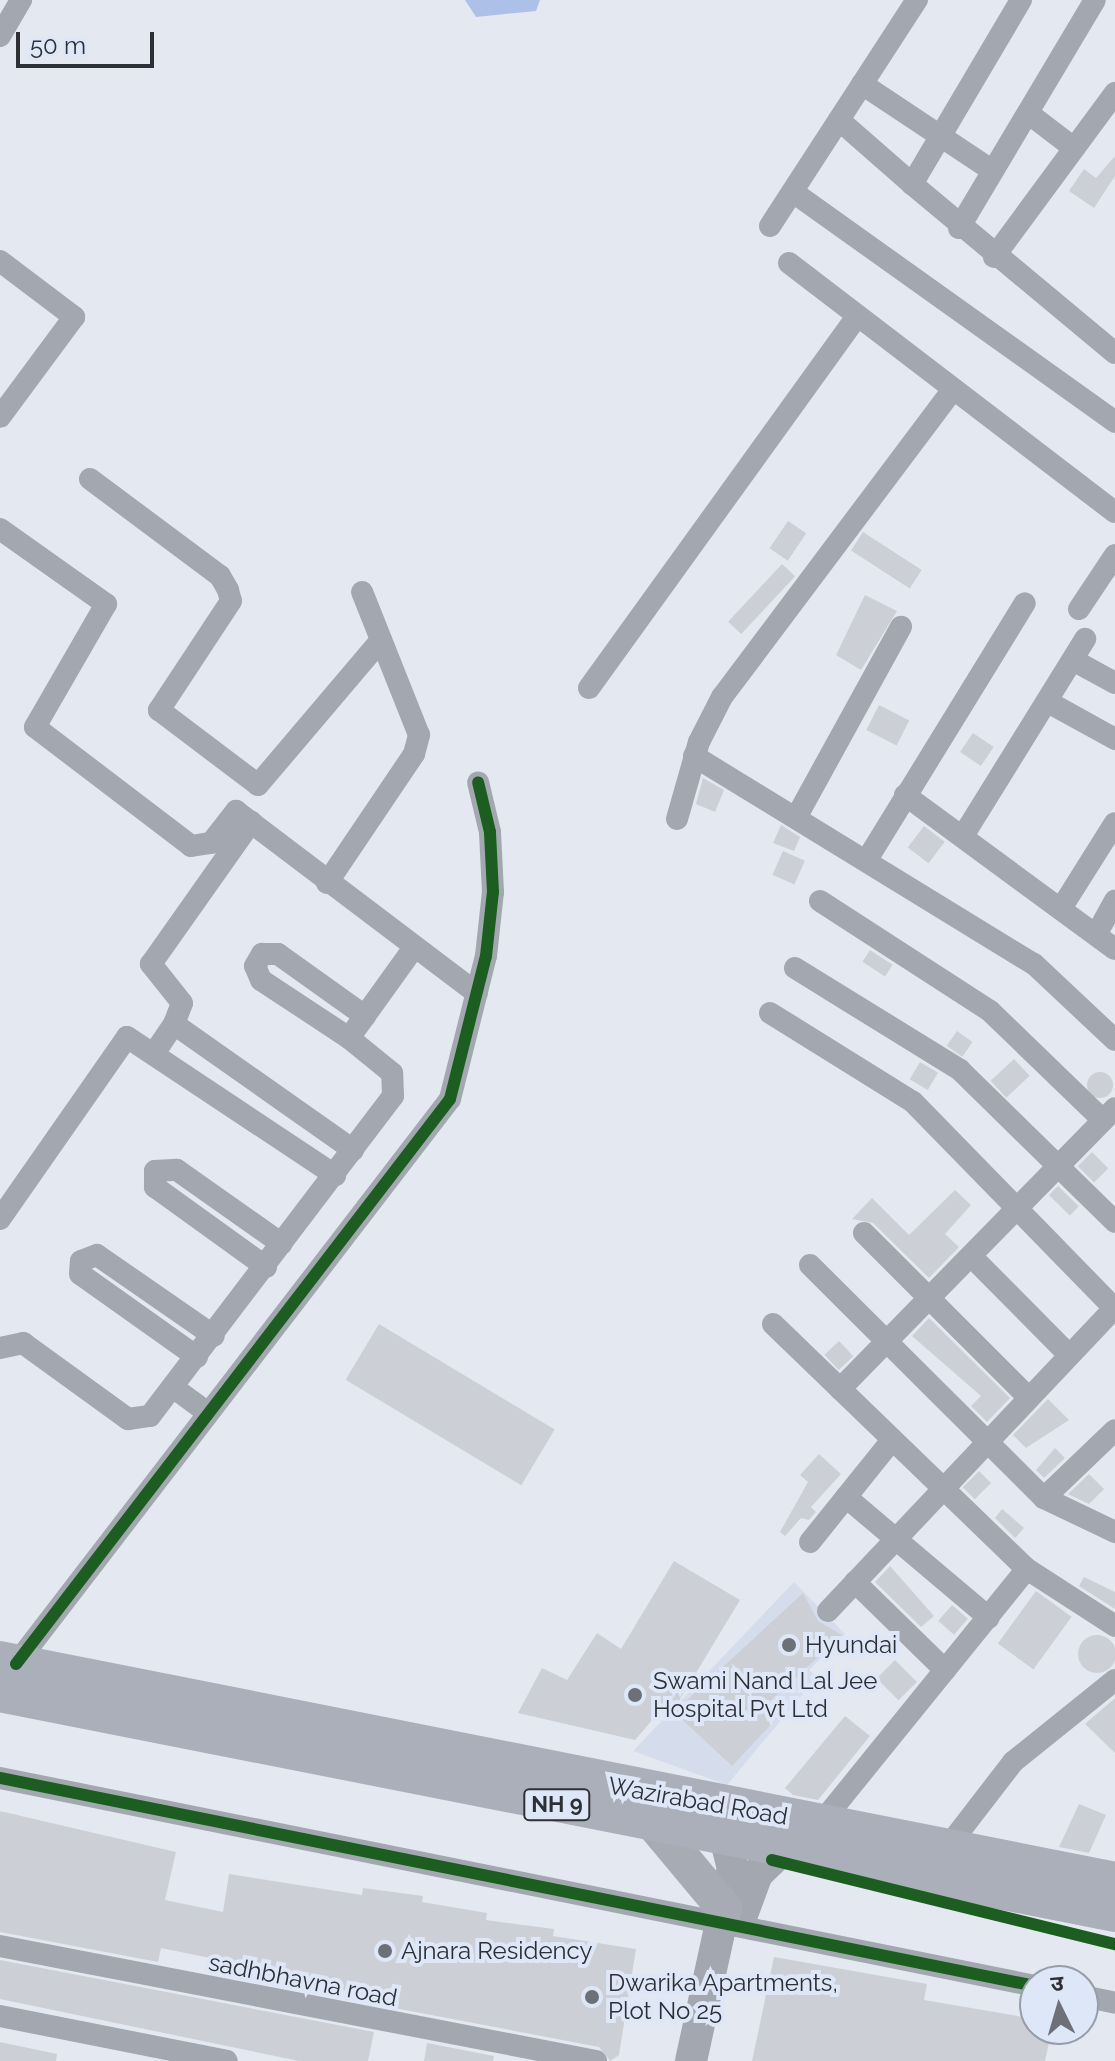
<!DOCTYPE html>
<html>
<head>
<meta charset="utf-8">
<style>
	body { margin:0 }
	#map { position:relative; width:1115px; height:2061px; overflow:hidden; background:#e4e8f1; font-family:Raleway,"Noto Sans Devanagari",sans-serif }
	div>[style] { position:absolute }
	.built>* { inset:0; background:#d5dded }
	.water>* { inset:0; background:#adc1e8 }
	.building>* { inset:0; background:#ccd0d6; transform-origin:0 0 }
	.round { border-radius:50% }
	.street>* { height:22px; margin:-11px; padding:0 11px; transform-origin:11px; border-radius:11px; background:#a3a7b0 }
	.secondary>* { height:32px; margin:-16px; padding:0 16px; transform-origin:16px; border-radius:16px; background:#a3a7b0 }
	.primary>* { height:36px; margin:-18px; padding:0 18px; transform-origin:18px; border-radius:18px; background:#a6abb4 }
	.highway>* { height:40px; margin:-20px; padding:0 20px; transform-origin:20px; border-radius:20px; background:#aaafb9 }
	.cycleway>* { height:12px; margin:-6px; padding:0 6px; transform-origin:6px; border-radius:6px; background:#1b5e20 }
	.dots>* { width:22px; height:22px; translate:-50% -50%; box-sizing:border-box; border:4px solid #dee7f7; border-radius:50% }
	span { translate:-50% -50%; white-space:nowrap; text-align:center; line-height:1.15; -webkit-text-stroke:8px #dee7f7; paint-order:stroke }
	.shield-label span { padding:2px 6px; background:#dee7f7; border:2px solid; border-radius:6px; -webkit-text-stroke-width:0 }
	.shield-label { font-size:22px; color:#2d3036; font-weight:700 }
	.poi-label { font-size:24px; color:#2d3036 }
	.left { translate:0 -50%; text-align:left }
	.street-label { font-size:24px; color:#2d3036 }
	.north { position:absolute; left:1019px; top:1965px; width:80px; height:80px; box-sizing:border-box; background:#dee7f7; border:2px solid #979eaa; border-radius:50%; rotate:355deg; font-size:22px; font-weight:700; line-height:32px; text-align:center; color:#2d3036 }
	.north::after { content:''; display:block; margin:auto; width:28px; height:36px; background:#6d7077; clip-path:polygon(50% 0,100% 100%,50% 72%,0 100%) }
	.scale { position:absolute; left:16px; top:32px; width:138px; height:36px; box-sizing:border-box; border:4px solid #2d3036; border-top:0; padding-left:10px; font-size:24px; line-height:28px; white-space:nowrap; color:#2d3036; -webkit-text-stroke:6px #dee7f7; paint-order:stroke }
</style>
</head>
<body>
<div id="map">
	<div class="built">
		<div style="clip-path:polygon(794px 1582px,845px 1634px,809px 1670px,817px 1677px,727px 1785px,633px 1751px)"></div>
	</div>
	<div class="water">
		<div style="clip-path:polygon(465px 0,540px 0,536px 11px,476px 17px)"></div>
	</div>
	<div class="building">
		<div style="clip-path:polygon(1115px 156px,1115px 176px,1094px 208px,1069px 191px,1084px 169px,1096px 178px)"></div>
		<div style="left:788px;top:521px;width:22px;height:33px;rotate:34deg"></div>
		<div style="left:863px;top:532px;width:70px;height:22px;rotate:33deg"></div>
		<div style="left:782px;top:564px;width:18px;height:79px;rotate:43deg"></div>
		<div style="clip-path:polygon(865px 595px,897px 611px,861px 670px,836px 655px)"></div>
		<div style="left:879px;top:705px;width:34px;height:28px;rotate:27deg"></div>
		<div style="left:973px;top:733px;width:25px;height:23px;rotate:34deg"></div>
		<div style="clip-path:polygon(703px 778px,724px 790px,715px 812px,696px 804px)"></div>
		<div style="clip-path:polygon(781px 825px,800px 837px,794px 851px,773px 843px)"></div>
		<div style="left:924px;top:826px;width:26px;height:27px;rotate:37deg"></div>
		<div style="left:783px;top:851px;width:24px;height:26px;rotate:24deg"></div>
		<div style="left:870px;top:950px;width:27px;height:14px;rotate:33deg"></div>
		<div style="left:957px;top:1031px;width:19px;height:18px;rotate:35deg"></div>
		<div style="left:1014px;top:1059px;width:23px;height:32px;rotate:47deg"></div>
		<div style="left:920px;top:1062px;width:21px;height:20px;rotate:31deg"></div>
		<div class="round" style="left:1087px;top:1072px;width:26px;height:26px"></div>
		<div style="left:1092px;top:1152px;width:23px;height:20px;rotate:45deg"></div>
		<div style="left:1058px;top:1186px;width:29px;height:13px;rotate:44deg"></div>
		<div style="clip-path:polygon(955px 1190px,971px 1205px,945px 1234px,959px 1247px,929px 1278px,873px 1223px,852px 1219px,872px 1198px,909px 1235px)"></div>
		<div style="clip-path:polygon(929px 1318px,1010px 1398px,987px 1422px,971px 1406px,981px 1396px,912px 1336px)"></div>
		<div style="left:379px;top:1324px;width:205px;height:65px;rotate:31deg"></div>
		<div style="left:839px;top:1341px;width:21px;height:20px;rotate:47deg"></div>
		<div style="clip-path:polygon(1048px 1399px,1069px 1420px,1026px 1448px,1013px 1435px)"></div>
		<div style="clip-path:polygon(1055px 1448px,1065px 1458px,1044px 1478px,1036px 1470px)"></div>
		<div style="clip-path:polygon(819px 1454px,841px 1474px,811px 1507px,816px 1512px,809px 1520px,801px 1518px,785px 1536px,780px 1532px,808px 1482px,800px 1475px)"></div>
		<div style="left:979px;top:1471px;width:17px;height:23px;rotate:45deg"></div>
		<div style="clip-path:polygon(1089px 1474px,1104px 1489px,1089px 1504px,1068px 1494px)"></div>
		<div style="clip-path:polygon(1002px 1509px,1024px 1528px,1015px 1538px,995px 1518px)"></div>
		<div style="clip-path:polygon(674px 1561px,740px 1600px,673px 1711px,666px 1704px,635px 1740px,518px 1713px,542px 1668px,567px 1680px,597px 1633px,621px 1649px)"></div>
		<div style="clip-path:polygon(890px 1566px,934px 1616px,921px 1627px,875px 1582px)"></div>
		<div style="clip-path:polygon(1084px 1577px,1115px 1592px,1115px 1609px,1079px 1586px)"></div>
		<div style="left:1036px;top:1591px;width:44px;height:65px;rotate:36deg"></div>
		<div style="clip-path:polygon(803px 1593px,818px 1621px,842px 1635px,769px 1702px,782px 1713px,732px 1766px,674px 1712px)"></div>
		<div style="left:952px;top:1605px;width:21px;height:21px;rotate:41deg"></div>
		<div class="round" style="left:1078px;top:1635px;width:38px;height:38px"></div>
		<div style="left:895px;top:1660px;width:31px;height:26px;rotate:45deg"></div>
		<div style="clip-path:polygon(1115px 1698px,1115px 1753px,1085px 1724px)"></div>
		<div style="clip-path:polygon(845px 1716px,870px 1736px,818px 1800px,793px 1795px,785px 1788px)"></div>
		<div style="clip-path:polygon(1079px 1804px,1106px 1815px,1089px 1853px,1059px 1847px)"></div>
		<div style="clip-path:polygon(0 1811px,176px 1852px,165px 1900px,223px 1912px,229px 1874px,362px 1895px,363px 1888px,423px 1896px,422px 1902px,487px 1913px,486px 1920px,554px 1929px,553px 1936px,636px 1949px,619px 2055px,610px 2061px,599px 2047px,347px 1999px,348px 1991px,213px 1971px,215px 1959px,161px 1948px,158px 1962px,0 1932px)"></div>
		<div style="clip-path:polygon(774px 1957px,927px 1984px,924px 2000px,1029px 2018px,1035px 2029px,1052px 2029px,1045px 2061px,752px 2061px)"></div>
		<div style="clip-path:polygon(0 1960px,374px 2032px,368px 2061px,299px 2061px,0 1999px)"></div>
		<div style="clip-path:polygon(0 2042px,57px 2054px,56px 2061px,0 2061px)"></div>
		<div style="clip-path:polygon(427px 2043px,494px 2056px,493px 2061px,424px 2061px)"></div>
	</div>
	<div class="street">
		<div style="left:1021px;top:0;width:214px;rotate:120.6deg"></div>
		<div style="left:912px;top:184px;width:264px;rotate:39.8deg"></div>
		<div style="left:0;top:36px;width:42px;rotate:-59.7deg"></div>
		<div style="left:862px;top:84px;width:157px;rotate:33.6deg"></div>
		<div style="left:1028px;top:113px;width:58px;rotate:37.3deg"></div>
		<div style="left:839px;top:120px;width:97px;rotate:41.2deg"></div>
		<div style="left:793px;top:192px;width:396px;rotate:35.5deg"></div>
		<div style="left:770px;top:226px;width:270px;rotate:-57deg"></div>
		<div style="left:959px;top:228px;width:265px;rotate:-59.2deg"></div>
		<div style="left:994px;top:257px;width:204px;rotate:-53.6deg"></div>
		<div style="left:0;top:261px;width:93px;rotate:37.1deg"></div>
		<div style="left:74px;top:317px;width:124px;rotate:126.5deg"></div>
		<div style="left:789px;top:263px;width:410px;rotate:37.4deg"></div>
		<div style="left:90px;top:479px;width:162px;rotate:36.7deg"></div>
		<div style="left:220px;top:576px;width:16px;rotate:60deg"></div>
		<div style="left:228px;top:590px;width:11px;rotate:75deg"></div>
		<div style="left:231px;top:601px;width:131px;rotate:123.4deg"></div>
		<div style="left:159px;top:710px;width:124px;rotate:37.1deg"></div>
		<div style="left:258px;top:785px;width:190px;rotate:-49.7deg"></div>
		<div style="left:0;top:529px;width:130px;rotate:35.3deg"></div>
		<div style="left:106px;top:604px;width:142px;rotate:120deg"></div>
		<div style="left:35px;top:727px;width:196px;rotate:37.3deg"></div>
		<div style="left:191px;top:846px;width:20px;rotate:-9deg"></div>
		<div style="left:211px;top:843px;width:41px;rotate:-52deg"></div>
		<div style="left:236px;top:811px;width:302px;rotate:37.1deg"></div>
		<div style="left:1079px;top:609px;width:65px;rotate:-56.3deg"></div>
		<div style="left:1073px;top:660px;width:48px;rotate:28.7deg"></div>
		<div style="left:589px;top:688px;width:458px;rotate:-54.2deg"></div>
		<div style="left:1048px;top:702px;width:77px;rotate:28.9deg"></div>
		<div style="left:694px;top:756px;width:399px;rotate:31.5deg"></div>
		<div style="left:1034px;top:964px;width:111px;rotate:43.2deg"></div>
		<div style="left:905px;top:795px;width:260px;rotate:36.3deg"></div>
		<div style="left:797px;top:816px;width:216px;rotate:-61.2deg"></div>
		<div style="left:677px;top:819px;width:80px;rotate:-74.1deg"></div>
		<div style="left:699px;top:742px;width:51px;rotate:-62.9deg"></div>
		<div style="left:722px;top:697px;width:385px;rotate:-53.1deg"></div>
		<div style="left:963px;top:836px;width:232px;rotate:-58.2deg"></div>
		<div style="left:868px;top:858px;width:299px;rotate:-58.4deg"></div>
		<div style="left:327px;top:883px;width:156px;rotate:-56deg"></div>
		<div style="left:414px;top:754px;width:20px;rotate:-75deg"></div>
		<div style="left:419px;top:735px;width:154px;rotate:-111.7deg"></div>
		<div style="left:820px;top:901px;width:202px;rotate:32.9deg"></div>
		<div style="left:990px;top:1011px;width:157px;rotate:44deg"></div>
		<div style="left:1062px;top:907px;width:99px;rotate:-57.8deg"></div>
		<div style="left:1097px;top:933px;width:37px;rotate:-61deg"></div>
		<div style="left:795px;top:968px;width:194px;rotate:31.7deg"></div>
		<div style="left:960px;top:1070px;width:217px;rotate:44.4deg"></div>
		<div style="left:770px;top:1013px;width:168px;rotate:31.9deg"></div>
		<div style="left:913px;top:1102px;width:288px;rotate:45.7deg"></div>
		<div style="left:174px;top:1024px;width:22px;rotate:-69deg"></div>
		<div style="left:182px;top:1003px;width:50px;rotate:-128.5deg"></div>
		<div style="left:151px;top:964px;width:174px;rotate:-54.8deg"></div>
		<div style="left:349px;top:1038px;width:105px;rotate:-146.6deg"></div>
		<div style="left:261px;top:980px;width:15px;rotate:-113deg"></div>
		<div style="left:255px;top:966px;width:14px;rotate:-60deg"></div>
		<div style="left:262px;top:954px;width:16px"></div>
		<div style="left:278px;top:954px;width:107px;rotate:35.5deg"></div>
		<div style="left:155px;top:1052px;width:34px;rotate:-56deg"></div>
		<div style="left:174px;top:1024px;width:219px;rotate:35.1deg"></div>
		<div style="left:0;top:1219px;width:222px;rotate:-55.1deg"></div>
		<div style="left:127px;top:1037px;width:250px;rotate:33.6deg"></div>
		<div style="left:864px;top:1233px;width:233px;rotate:45deg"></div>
		<div style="left:972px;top:1257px;width:138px;rotate:45.3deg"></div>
		<div style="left:810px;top:1265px;width:330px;rotate:44.9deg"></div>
		<div style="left:1044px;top:1498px;width:79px;rotate:25.6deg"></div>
		<div style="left:266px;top:1267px;width:137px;rotate:-144.2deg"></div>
		<div style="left:155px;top:1187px;width:16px;rotate:-90deg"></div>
		<div style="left:155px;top:1171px;width:22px;rotate:-3deg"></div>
		<div style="left:177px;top:1170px;width:128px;rotate:35.2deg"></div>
		<div style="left:773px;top:1324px;width:353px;rotate:44deg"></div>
		<div style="left:1027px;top:1569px;width:105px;rotate:32.9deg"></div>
		<div style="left:0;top:1348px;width:24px;rotate:-12deg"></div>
		<div style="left:23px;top:1343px;width:130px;rotate:35.9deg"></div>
		<div style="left:128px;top:1419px;width:22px;rotate:-8deg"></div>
		<div style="left:150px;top:1416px;width:402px;rotate:-52.8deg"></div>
		<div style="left:393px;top:1096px;width:23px;rotate:-92deg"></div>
		<div style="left:392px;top:1073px;width:55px;rotate:-140.9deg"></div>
		<div style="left:349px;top:1038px;width:110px;rotate:-54.3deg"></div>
		<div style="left:197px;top:1357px;width:143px;rotate:-144.6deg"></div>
		<div style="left:80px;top:1274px;width:13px;rotate:-86deg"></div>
		<div style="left:81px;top:1261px;width:17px;rotate:-21deg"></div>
		<div style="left:97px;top:1255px;width:142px;rotate:34.7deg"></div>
		<div style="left:174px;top:1388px;width:42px;rotate:36.3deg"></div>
		<div style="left:840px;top:1389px;width:393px;rotate:-45.6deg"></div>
		<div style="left:846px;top:1497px;width:187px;rotate:40.2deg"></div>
		<div style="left:1044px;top:1498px;width:98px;rotate:-43.8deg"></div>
		<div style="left:810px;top:1542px;width:131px;rotate:-51.2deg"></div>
		<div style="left:855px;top:1582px;width:126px;rotate:44.4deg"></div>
		<div style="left:828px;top:1611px;width:418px;rotate:-46.6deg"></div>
		<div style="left:16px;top:1664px;width:712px;rotate:-52.47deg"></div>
		<div style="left:450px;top:1099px;width:147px;rotate:-75.9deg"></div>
		<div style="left:486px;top:956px;width:64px;rotate:-83.8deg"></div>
		<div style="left:493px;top:892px;width:60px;rotate:-92.9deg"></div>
		<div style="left:490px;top:832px;width:51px;rotate:-103.5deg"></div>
		<div style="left:0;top:1778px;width:1056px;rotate:11.36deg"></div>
		<div style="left:821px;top:1823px;width:327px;rotate:-51deg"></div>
		<div style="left:946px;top:1849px;width:110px;rotate:-52.4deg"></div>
		<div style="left:1013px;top:1762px;width:131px;rotate:-38.8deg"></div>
		<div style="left:0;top:1946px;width:607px;rotate:10.92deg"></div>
		<div style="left:1083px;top:1996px;width:33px;rotate:12deg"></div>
		<div style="left:0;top:2016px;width:231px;rotate:11.2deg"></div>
	</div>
	<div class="secondary">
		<div style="left:740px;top:1920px;width:49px;rotate:-69.7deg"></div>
		<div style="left:757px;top:1874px;width:36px;rotate:-44deg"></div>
		<div style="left:691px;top:2061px;width:197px;rotate:-77.7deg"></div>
		<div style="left:733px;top:1869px;width:33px;rotate:-104deg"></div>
	</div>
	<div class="primary">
		<div style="left:653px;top:1823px;width:112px;rotate:50.1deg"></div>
	</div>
	<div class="highway">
		<div style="left:0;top:1661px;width:1137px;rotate:11.21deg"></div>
		<div style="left:0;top:1692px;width:1136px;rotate:11.16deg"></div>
	</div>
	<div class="cycleway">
		<div style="left:16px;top:1664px;width:712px;rotate:-52.47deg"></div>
		<div style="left:450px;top:1099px;width:147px;rotate:-75.9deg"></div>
		<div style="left:486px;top:956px;width:64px;rotate:-83.8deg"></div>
		<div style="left:493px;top:892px;width:60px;rotate:-92.9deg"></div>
		<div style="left:490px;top:832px;width:51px;rotate:-103.5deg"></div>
		<div style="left:0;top:1778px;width:1056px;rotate:11.36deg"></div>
		<div style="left:772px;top:1860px;width:353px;rotate:13.8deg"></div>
	</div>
	<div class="dots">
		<div style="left:789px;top:1645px;background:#6d7077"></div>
		<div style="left:635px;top:1695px;background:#6d7077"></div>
		<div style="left:385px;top:1951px;background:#6d7077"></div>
		<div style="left:592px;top:1997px;background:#6d7077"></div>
	</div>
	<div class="shield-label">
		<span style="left:557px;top:1805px">NH 9</span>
	</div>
	<div class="poi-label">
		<span class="left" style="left:805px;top:1645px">Hyundai</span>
		<span class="left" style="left:653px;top:1695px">Swami Nand Lal Jee<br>Hospital Pvt Ltd</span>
		<span class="left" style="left:401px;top:1951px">Ajnara Residency</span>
		<span class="left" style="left:608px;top:1997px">Dwarika Apartments,<br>Plot No 25</span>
	</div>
	<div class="street-label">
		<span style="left:698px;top:1801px;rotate:10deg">Wazirabad Road</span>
		<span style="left:303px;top:1980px;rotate:11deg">sadhbhavna road</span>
	</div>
	<div class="north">उ</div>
	<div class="scale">50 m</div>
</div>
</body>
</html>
